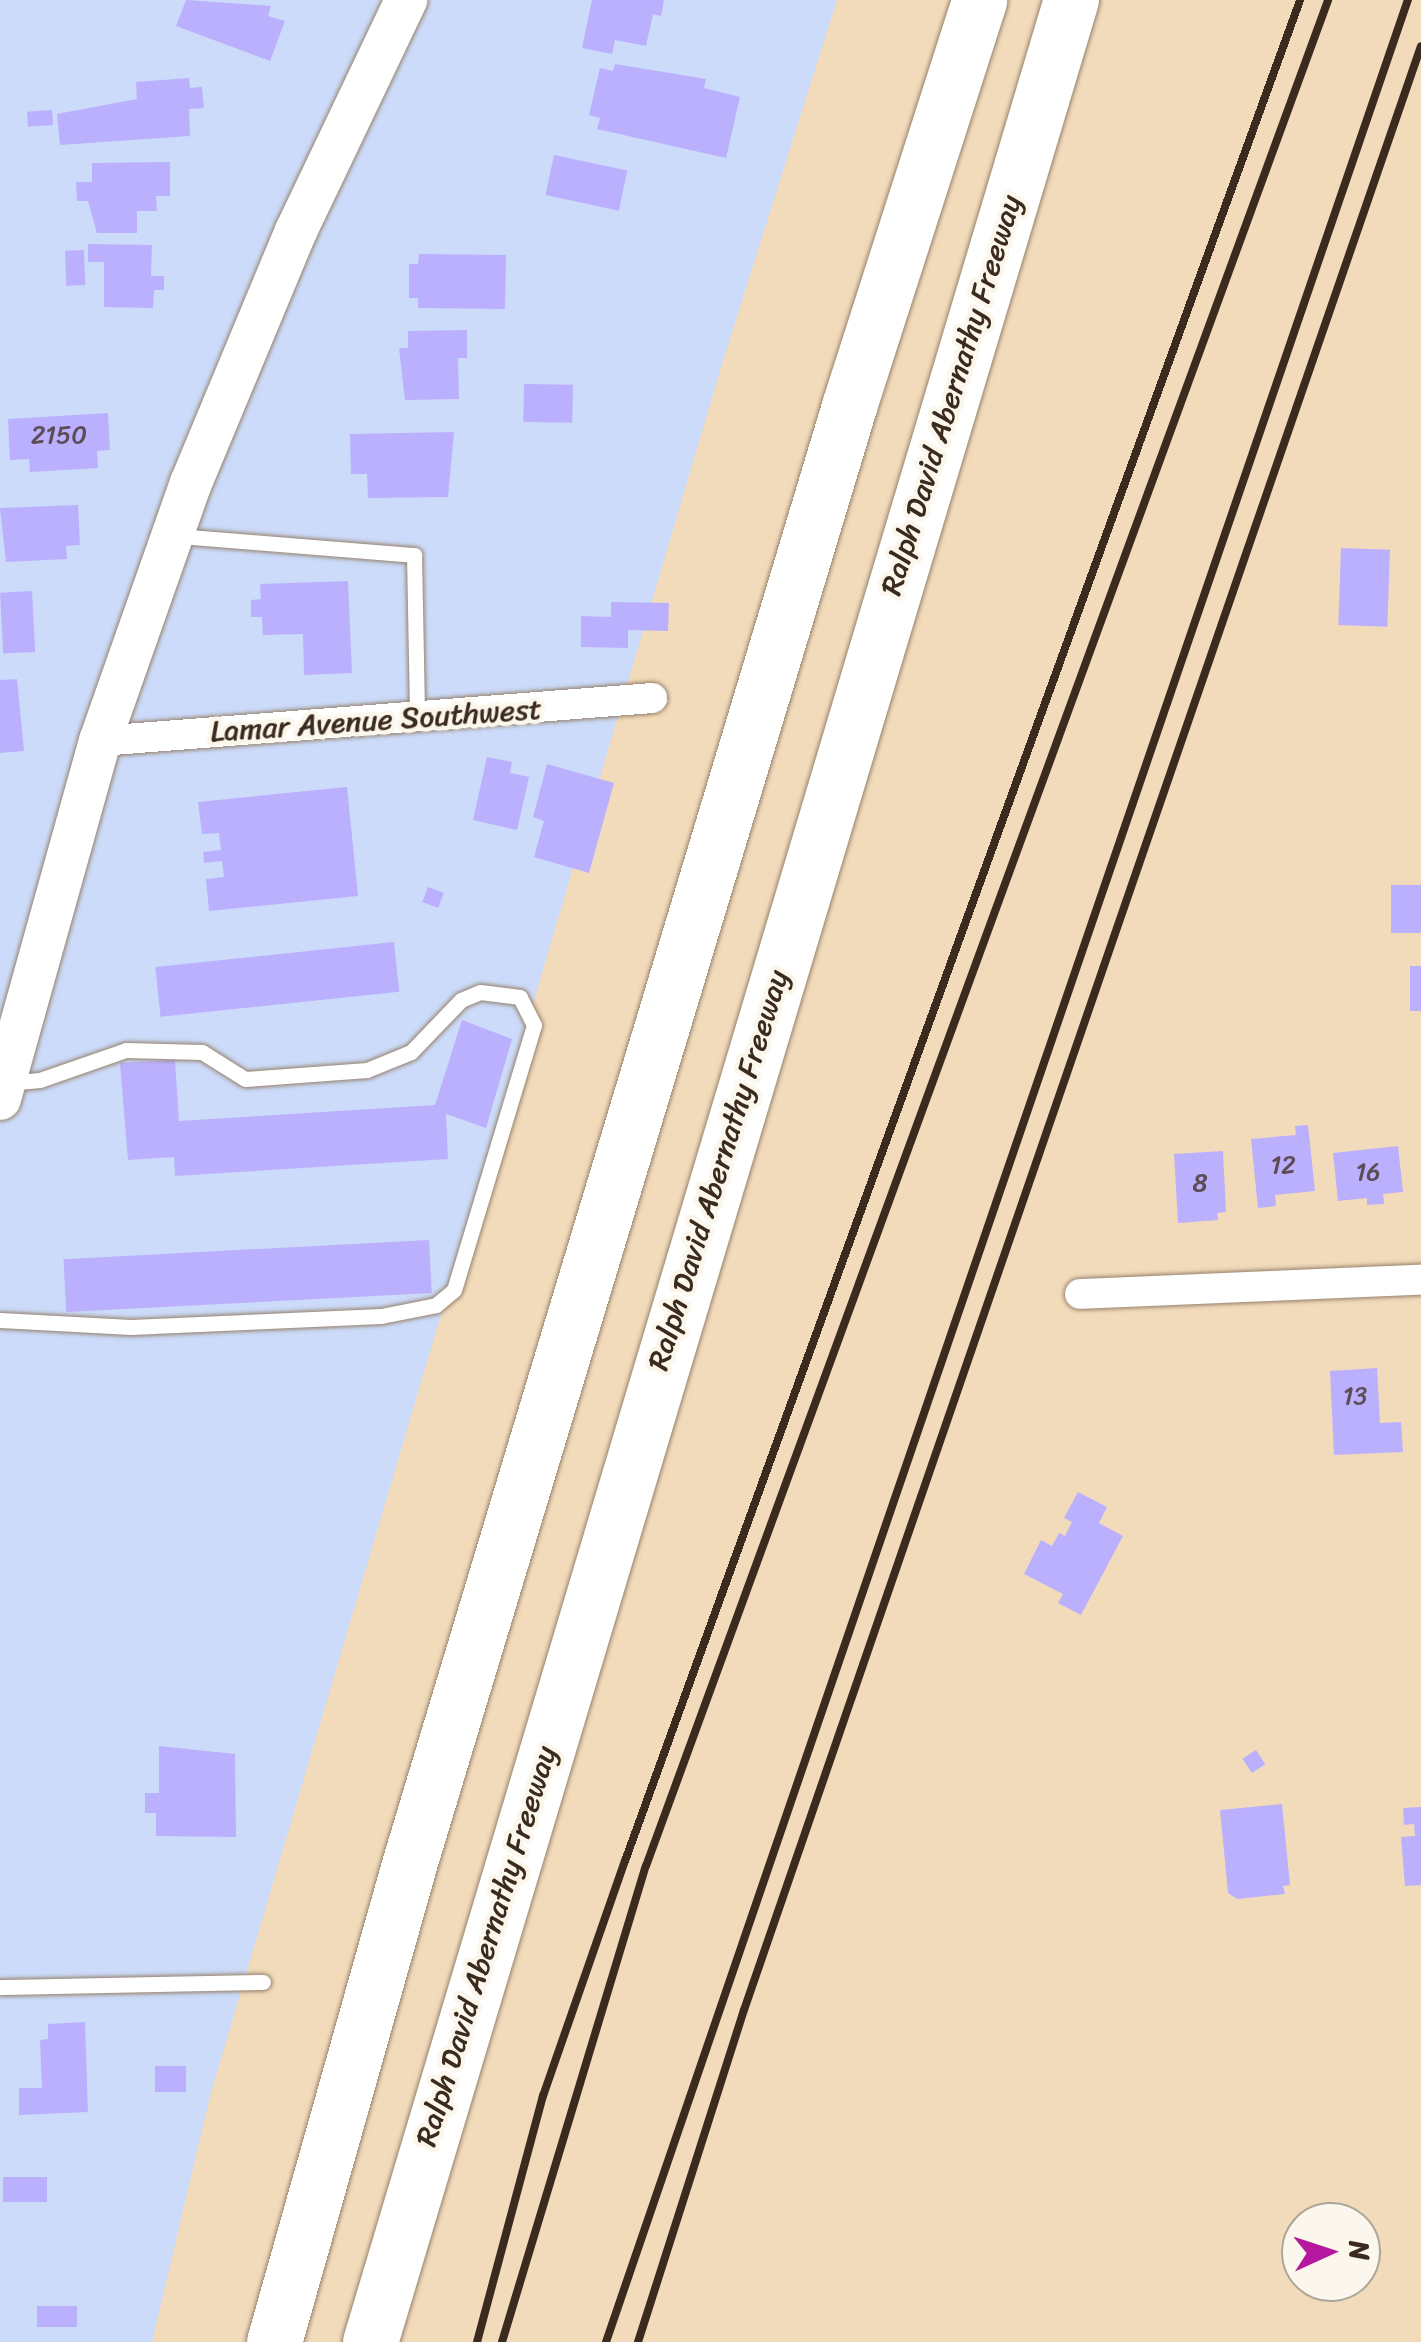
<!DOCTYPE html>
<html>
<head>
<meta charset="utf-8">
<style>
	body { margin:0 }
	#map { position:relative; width:1421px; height:2342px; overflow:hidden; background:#f2dbbb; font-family:Sriracha,sans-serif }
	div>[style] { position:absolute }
	.built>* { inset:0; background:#ccdbfa }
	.building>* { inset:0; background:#bbb0fd; transform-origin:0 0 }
	.roads { filter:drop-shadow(0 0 2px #96826c) drop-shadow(0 0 2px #96826c) }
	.lane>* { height:15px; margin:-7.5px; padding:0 7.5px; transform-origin:7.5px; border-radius:7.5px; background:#fff }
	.street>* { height:30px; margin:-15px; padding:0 15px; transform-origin:15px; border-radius:15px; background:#fff }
	.secondary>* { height:42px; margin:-21px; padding:0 21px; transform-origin:21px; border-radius:21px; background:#fff }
	.highway>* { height:55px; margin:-27.5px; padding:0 27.5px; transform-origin:27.5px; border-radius:27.5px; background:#fff }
	.rail>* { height:8px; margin:-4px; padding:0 4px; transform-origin:4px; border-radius:4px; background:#3b2a1e }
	span { translate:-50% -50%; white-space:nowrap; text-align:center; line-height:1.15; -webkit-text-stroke:9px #fbf7ec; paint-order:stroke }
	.number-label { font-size:25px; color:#5b4c56 }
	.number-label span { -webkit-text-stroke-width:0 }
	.street-label { font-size:30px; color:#3b2a1e }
	.north { position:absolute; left:1281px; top:2202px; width:100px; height:100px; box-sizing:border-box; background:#fbf7ec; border:2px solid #aea59a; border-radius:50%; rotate:87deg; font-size:28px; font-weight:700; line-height:40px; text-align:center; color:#3b2a1e }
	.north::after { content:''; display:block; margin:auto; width:35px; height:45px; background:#b5179e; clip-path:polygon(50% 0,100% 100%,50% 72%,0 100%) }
</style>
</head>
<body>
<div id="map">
	<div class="built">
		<div style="clip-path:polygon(0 0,837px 0,722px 364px,210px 2096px,152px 2342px,0 2342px)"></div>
	</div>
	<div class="building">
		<div style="clip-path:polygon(186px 0,271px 6px,268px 16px,285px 21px,270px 61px,176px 26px)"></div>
		<div style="clip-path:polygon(592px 0,664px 0,661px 16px,653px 14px,646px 46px,615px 40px,612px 54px,582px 48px)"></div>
		<div style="clip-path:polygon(615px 64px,706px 79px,704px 88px,740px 97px,726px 158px,597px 129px,600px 118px,589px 115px,600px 68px,613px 71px)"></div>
		<div style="clip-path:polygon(189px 78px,190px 88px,202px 87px,204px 108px,189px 109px,190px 136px,60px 145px,57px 114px,137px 99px,136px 82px)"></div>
		<div style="left:52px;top:110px;width:15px;height:25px;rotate:86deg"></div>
		<div style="left:554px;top:155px;width:75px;height:41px;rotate:12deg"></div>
		<div style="clip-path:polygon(170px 162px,170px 196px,156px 196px,157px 211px,137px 211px,137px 233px,97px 233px,88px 201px,77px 201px,76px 182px,92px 182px,92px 163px)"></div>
		<div style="clip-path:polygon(88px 244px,152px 245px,151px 276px,164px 276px,164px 290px,154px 290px,153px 308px,104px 307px,104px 262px,88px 262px)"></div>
		<div style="left:84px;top:250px;width:35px;height:19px;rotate:88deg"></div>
		<div style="clip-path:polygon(419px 254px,506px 255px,505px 309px,418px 308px,418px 298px,409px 298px,409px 264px,418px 264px)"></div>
		<div style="clip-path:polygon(467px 330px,467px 358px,458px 358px,459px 399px,405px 400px,399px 348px,408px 348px,408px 331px)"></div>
		<div style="left:524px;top:384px;width:49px;height:38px;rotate:1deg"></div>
		<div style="clip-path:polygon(108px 413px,110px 450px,97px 451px,98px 468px,30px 472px,29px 459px,10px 460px,8px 419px)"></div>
		<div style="clip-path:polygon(454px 432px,448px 497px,368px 498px,367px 474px,351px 474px,350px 434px)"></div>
		<div style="clip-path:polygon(78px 505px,80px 545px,66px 546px,67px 559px,6px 562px,0 508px)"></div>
		<div style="left:1341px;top:548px;width:49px;height:77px;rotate:2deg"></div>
		<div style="clip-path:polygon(348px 581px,352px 673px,304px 675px,303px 634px,263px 635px,262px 617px,251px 617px,251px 600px,261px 599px,260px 584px)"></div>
		<div style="left:32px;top:591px;width:61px;height:32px;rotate:87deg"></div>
		<div style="clip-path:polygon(611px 602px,669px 603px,668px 631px,628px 630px,628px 648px,581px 647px,581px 616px,611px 617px)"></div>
		<div style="clip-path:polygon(17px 679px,24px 751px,0 753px,0 680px)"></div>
		<div style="clip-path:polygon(487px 757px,512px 762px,510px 773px,529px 777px,517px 830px,473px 820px)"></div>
		<div style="clip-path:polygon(547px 764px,614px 783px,589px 873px,534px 857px,544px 821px,533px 817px)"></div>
		<div style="clip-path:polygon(347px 787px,358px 896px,209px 911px,206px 879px,224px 877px,222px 861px,204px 863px,203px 852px,221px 850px,219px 833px,202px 834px,198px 802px)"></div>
		<div style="left:1391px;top:885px;width:30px;height:48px"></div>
		<div style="left:428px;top:887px;width:17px;height:16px;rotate:21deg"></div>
		<div style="left:394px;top:942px;width:50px;height:240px;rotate:84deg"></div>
		<div style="left:1410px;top:966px;width:11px;height:45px"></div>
		<div style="clip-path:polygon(462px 1020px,512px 1039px,486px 1128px,446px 1114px,448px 1159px,175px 1176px,174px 1157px,128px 1160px,120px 1063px,175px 1060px,179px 1121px,435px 1105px)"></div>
		<div style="clip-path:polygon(1308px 1125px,1315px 1191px,1275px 1195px,1276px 1206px,1258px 1208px,1251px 1139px,1296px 1135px,1295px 1126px)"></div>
		<div style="clip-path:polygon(1398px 1146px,1403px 1192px,1383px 1194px,1384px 1204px,1367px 1205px,1367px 1198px,1338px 1201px,1333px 1153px)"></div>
		<div style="clip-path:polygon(1223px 1151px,1226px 1212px,1217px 1213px,1218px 1220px,1178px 1223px,1174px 1154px)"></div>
		<div style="left:429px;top:1240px;width:53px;height:366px;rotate:87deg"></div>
		<div style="clip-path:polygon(1377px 1368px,1380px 1423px,1401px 1422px,1403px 1452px,1334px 1455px,1330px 1371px)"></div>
		<div style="clip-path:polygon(1078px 1492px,1107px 1507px,1099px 1523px,1123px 1536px,1081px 1615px,1058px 1603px,1063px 1594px,1024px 1574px,1041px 1540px,1052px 1546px,1059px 1533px,1065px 1536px,1072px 1522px,1064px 1518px)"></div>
		<div style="clip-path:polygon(159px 1746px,235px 1754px,236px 1837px,156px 1836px,156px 1813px,145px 1813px,145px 1793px,159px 1793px)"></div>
		<div style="left:1256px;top:1750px;width:17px;height:16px;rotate:57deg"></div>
		<div style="clip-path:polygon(1282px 1804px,1290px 1885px,1283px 1886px,1285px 1894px,1237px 1899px,1228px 1893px,1220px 1810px)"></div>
		<div style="clip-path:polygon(1421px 1807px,1421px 1885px,1405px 1886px,1401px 1837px,1415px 1836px,1414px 1824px,1404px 1825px,1403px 1808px)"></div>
		<div style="clip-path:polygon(85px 2022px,88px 2112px,19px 2115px,19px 2088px,42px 2088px,40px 2040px,48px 2039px,48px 2024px)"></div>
		<div style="left:155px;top:2066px;width:31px;height:26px"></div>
		<div style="left:3px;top:2177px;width:44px;height:25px"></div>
		<div style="left:37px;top:2306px;width:40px;height:21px"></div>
	</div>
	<div class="roads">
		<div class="lane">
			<div style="left:178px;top:536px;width:237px;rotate:4.6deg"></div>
			<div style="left:414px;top:555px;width:161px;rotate:88.9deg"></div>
			<div style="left:0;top:1320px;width:131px;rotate:3.1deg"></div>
			<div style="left:131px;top:1327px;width:250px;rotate:-2.5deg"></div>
			<div style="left:381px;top:1316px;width:56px;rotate:-11.3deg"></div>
			<div style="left:436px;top:1305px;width:23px;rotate:-40deg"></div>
			<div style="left:454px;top:1290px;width:277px;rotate:-73.2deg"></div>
			<div style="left:534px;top:1025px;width:31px;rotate:-117deg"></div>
			<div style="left:520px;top:997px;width:40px;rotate:-172.9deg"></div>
			<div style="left:480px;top:992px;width:21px;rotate:157deg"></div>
			<div style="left:461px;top:1000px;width:72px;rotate:133.9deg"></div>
			<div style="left:411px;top:1052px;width:48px;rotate:157.8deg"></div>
			<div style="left:367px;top:1070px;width:122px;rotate:175.8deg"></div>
			<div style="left:245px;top:1079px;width:51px;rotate:-147.9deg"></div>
			<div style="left:202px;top:1052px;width:76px;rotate:-178.5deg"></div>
			<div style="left:126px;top:1050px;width:91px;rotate:160.8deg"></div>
			<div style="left:40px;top:1080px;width:32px;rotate:175deg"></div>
			<div style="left:0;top:1987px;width:263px;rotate:-1.1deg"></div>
		</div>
		<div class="street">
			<div style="left:100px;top:741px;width:554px;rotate:-4.45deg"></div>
			<div style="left:1080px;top:1294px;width:341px;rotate:-2.4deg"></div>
		</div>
		<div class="secondary">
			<div style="left:0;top:1099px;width:372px;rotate:-74.4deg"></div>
			<div style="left:100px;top:741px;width:274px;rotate:-70.6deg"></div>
			<div style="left:191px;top:483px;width:273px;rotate:-67.4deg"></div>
			<div style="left:296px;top:231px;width:256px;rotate:-64.5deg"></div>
		</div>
		<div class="highway">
			<div style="left:274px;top:2342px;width:503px;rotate:-74.2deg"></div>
			<div style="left:411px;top:1858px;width:1517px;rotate:-73.21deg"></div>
			<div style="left:849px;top:406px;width:426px;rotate:-72.2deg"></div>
			<div style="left:370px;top:2342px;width:2445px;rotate:-73.34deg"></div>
		</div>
	</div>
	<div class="rail">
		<div style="left:477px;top:2342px;width:255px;rotate:-75deg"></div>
		<div style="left:543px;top:2096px;width:249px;rotate:-70.8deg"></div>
		<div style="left:625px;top:1861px;width:1980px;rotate:-70.06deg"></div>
		<div style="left:502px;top:2342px;width:497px;rotate:-73.2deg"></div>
		<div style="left:646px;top:1866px;width:1987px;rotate:-69.92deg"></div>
		<div style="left:606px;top:2342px;width:2476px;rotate:-71.1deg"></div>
		<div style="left:638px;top:2342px;width:349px;rotate:-72.3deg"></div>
		<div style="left:744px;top:2010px;width:2077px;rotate:-70.98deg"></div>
	</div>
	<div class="number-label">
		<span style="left:59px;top:435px">2150</span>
		<span style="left:1283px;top:1165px">12</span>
		<span style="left:1368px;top:1172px">16</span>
		<span style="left:1200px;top:1183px">8</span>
		<span style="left:1355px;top:1396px">13</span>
	</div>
	<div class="street-label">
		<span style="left:951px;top:395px;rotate:-73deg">Ralph David Abernathy Freeway</span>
		<span style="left:376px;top:720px;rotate:-4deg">Lamar Avenue Southwest</span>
		<span style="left:718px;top:1170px;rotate:-73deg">Ralph David Abernathy Freeway</span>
		<span style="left:486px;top:1946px;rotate:-73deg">Ralph David Abernathy Freeway</span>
	</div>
	<div class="north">N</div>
</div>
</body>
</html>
